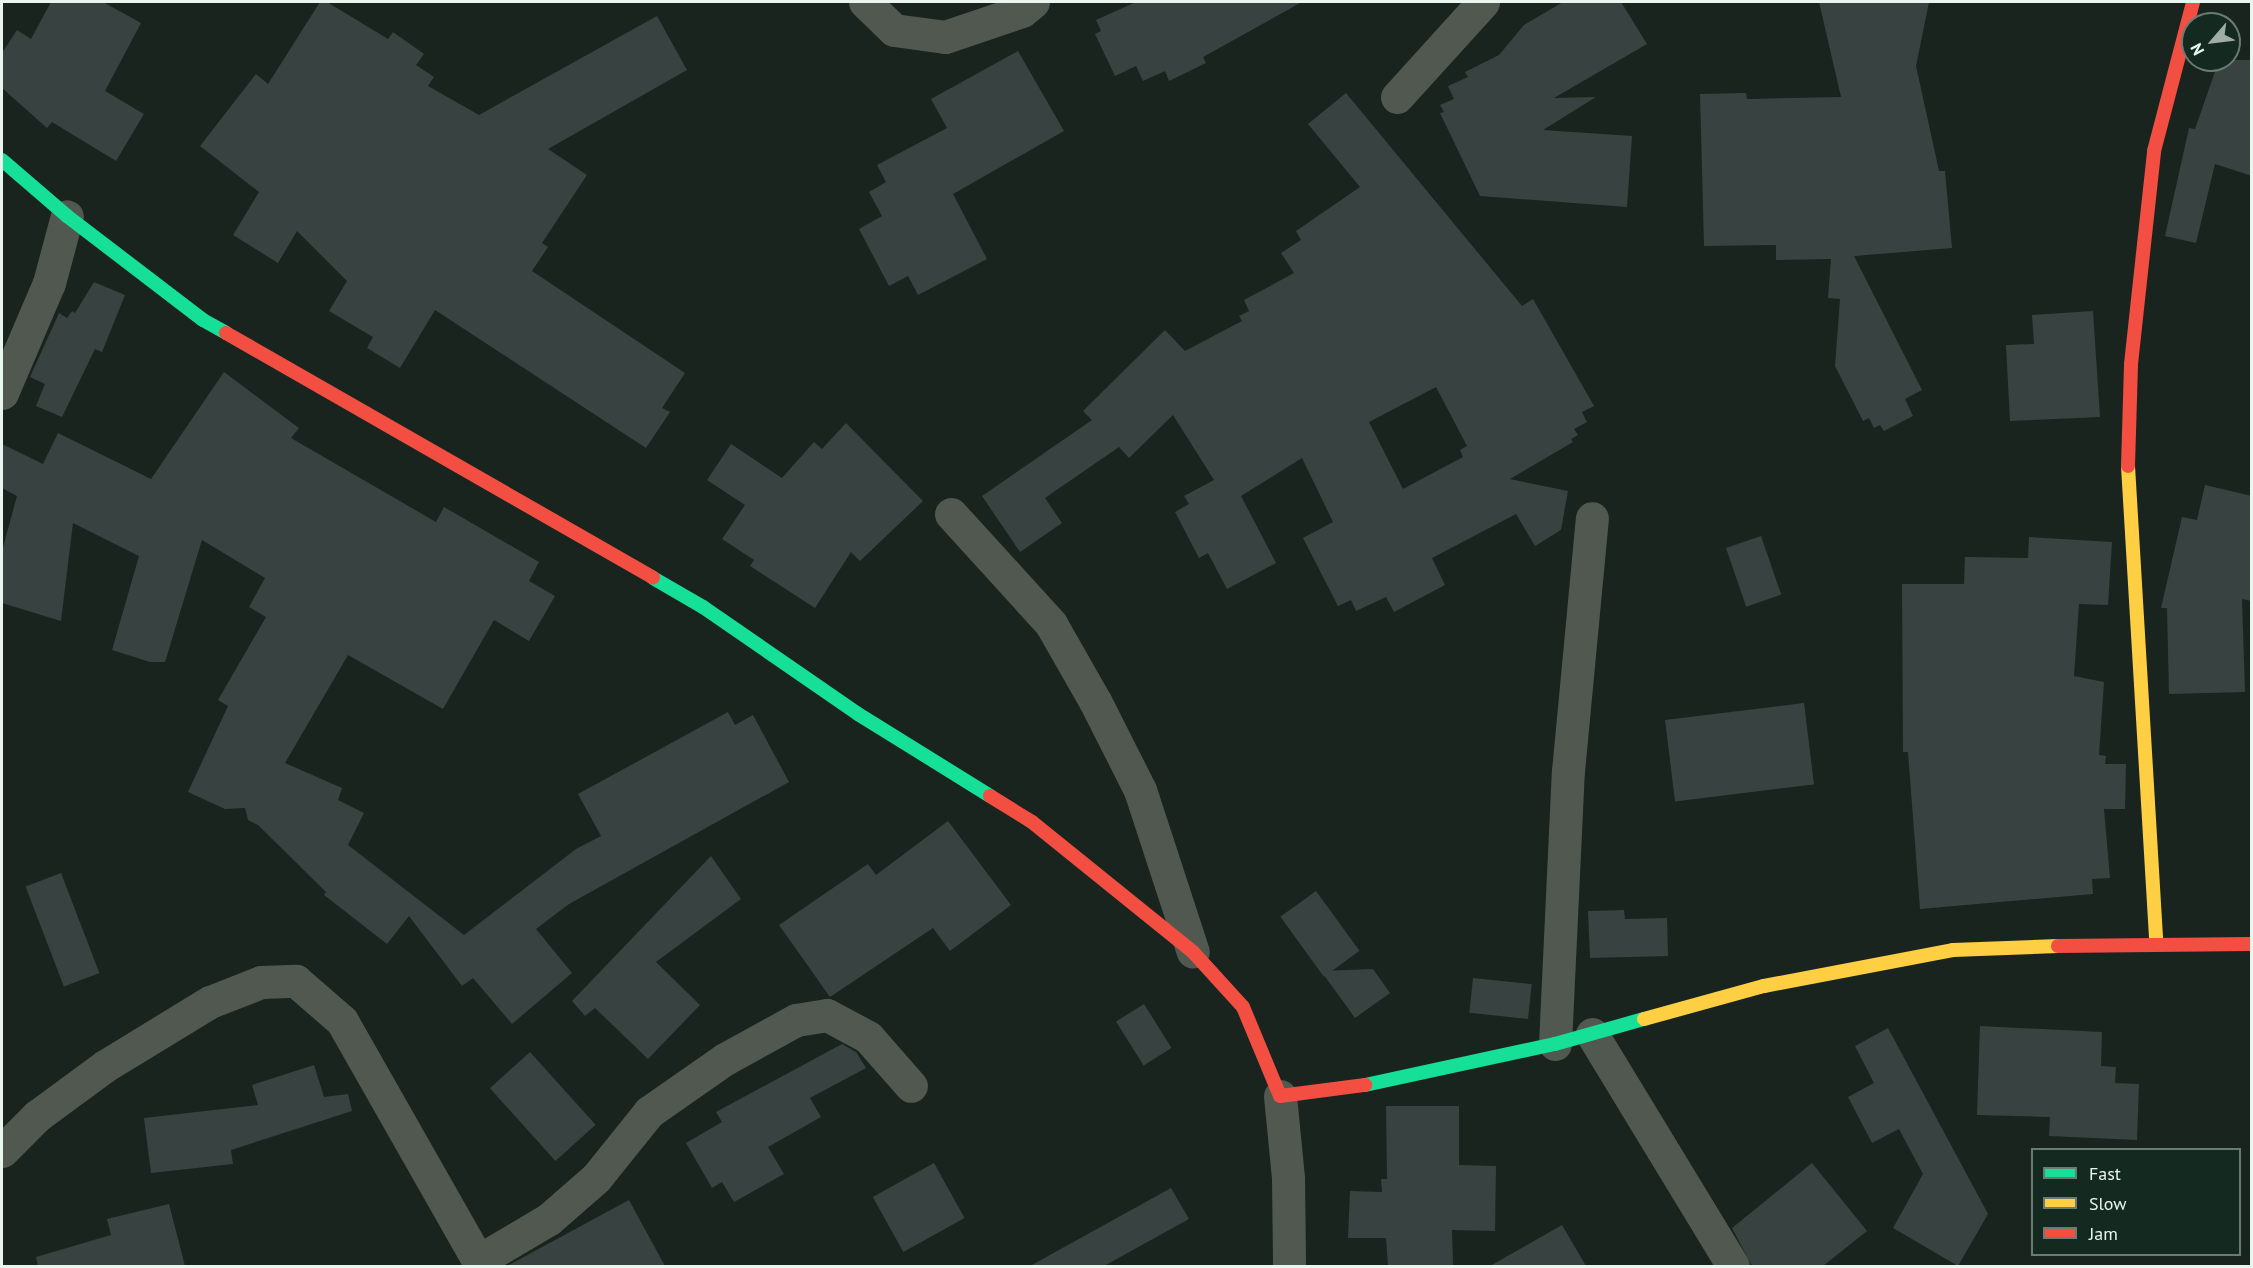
<!DOCTYPE html>
<html>
<head>
<meta charset="utf-8">
<style>
	body { margin:0 }
	#map { position:relative; width:2253px; height:1268px; overflow:hidden; background:#19241f; font-family:"PT Sans",sans-serif }
	div>[style] { position:absolute }
	.building>* { inset:0; background:#384240; transform-origin:0 0 }
	.street>* { height:33px; margin:-16.5px; padding:0 16.5px; transform-origin:16.5px; border-radius:16.5px; background:#515850 }
	.fast>* { height:14px; margin:-7px; padding:0 7px; transform-origin:7px; border-radius:7px; background:#16e098 }
	.slow>* { height:14px; margin:-7px; padding:0 7px; transform-origin:7px; border-radius:7px; background:#ffcf43 }
	.jam>* { height:14px; margin:-7px; padding:0 7px; transform-origin:7px; border-radius:7px; background:#f24e42 }
	span { translate:-50% -50%; white-space:nowrap; text-align:center; line-height:1.15; -webkit-text-stroke:5px #142920; paint-order:stroke }
	.frame { position:absolute; inset:0; border:3px solid #e9f6ef; pointer-events:none }
	.legend { position:absolute; left:2031px; top:1148px; width:210px; height:108px; box-sizing:border-box; background:#142920; border:2px solid #697b73; margin:0; padding:8px 10px; list-style:none; font-size:18px; color:#e9f6ef }
	.legend li { display:flex; align-items:center; gap:12px; height:30px }
	.legend b { width:30px; border:2px solid #697b73 }
	.north { position:absolute; left:2181px; top:12px; width:60px; height:60px; box-sizing:border-box; background:#142920; border:2px solid #697b73; border-radius:50%; rotate:242deg; font-size:16px; font-weight:700; line-height:24px; text-align:center; color:#e9f6ef }
	.north::after { content:''; display:block; margin:auto; width:21px; height:27px; background:#a0aca6; clip-path:polygon(50% 0,100% 100%,50% 72%,0 100%) }
</style>
</head>
<body>
<div id="map">
	<div class="building">
		<div style="clip-path:polygon(51px 2px,103px 2px,141px 23px,105px 91px,144px 114px,116px 161px,52px 122px,47px 128px,2px 88px,2px 53px,17px 30px,31px 39px)"></div>
		<div style="clip-path:polygon(320px 2px,327px 2px,388px 39px,393px 32px,424px 54px,416px 65px,434px 77px,428px 86px,479px 115px,657px 16px,687px 70px,548px 149px,587px 175px,542px 243px,548px 247px,532px 271px,685px 373px,662px 408px,670px 412px,646px 448px,435px 310px,400px 368px,367px 348px,373px 337px,329px 311px,347px 281px,297px 231px,278px 263px,233px 235px,259px 192px,200px 146px,256px 74px,268px 84px)"></div>
		<div style="clip-path:polygon(1136px 2px,1302px 2px,1203px 57px,1206px 63px,1169px 81px,1165px 71px,1143px 81px,1136px 66px,1115px 76px,1095px 34px,1101px 31px,1096px 20px)"></div>
		<div style="clip-path:polygon(1563px 2px,1621px 2px,1647px 44px,1554px 98px,1596px 97px,1543px 130px,1632px 136px,1627px 207px,1480px 196px,1440px 113px,1444px 112px,1440px 105px,1454px 99px,1448px 86px,1468px 77px,1465px 72px,1499px 55px,1524px 25px)"></div>
		<div style="clip-path:polygon(1819px 2px,1929px 2px,1916px 66px,1939px 171px,1945px 171px,1952px 248px,1854px 256px,1922px 390px,1905px 399px,1913px 416px,1884px 431px,1880px 425px,1874px 428px,1869px 418px,1863px 421px,1835px 366px,1840px 299px,1828px 298px,1831px 259px,1776px 260px,1776px 245px,1704px 246px,1700px 94px,1746px 93px,1747px 99px,1841px 97px)"></div>
		<div style="clip-path:polygon(1018px 51px,1064px 131px,953px 194px,987px 259px,918px 295px,908px 276px,889px 286px,859px 229px,882px 216px,869px 192px,886px 182px,877px 165px,947px 128px,931px 99px)"></div>
		<div style="clip-path:polygon(2219px 60px,2252px 60px,2252px 176px,2215px 164px,2196px 243px,2165px 236px,2189px 128px,2195px 129px)"></div>
		<div style="clip-path:polygon(evenodd,1346px 93px,1522px 306px,1533px 299px,1594px 406px,1582px 412px,1587px 422px,1574px 429px,1578px 435px,1571px 439px,1573px 442px,1510px 479px,1568px 491px,1561px 530px,1535px 546px,1516px 514px,1432px 558px,1445px 585px,1394px 612px,1386px 597px,1356px 611px,1351px 600px,1338px 606px,1303px 538px,1333px 522px,1302px 458px,1241px 496px,1276px 563px,1227px 589px,1208px 553px,1199px 558px,1175px 512px,1189px 504px,1184px 496px,1214px 480px,1173px 415px,1129px 458px,1119px 447px,1045px 498px,1062px 523px,1020px 552px,982px 496px,1092px 420px,1083px 411px,1165px 330px,1185px 351px,1242px 321px,1239px 316px,1249px 311px,1244px 300px,1294px 273px,1281px 253px,1301px 240px,1296px 231px,1360px 187px,1308px 124px,1346px 93px,1436px 387px,1467px 446px,1460px 450px,1463px 457px,1403px 489px,1369px 422px,1436px 387px)"></div>
		<div style="clip-path:polygon(94px 282px,125px 295px,102px 352px,95px 349px,62px 417px,36px 406px,45px 384px,30px 377px,59px 313px,67px 318px,72px 311px,75px 313px)"></div>
		<div style="clip-path:polygon(2093px 311px,2100px 417px,2010px 421px,2006px 345px,2034px 344px,2032px 315px)"></div>
		<div style="clip-path:polygon(224px 372px,299px 428px,291px 438px,436px 522px,444px 507px,539px 562px,529px 581px,555px 596px,529px 641px,494px 620px,443px 709px,348px 655px,285px 763px,342px 788px,338px 800px,364px 813px,348px 845px,464px 935px,576px 849px,601px 836px,578px 794px,728px 712px,735px 725px,753px 715px,789px 782px,569px 904px,536px 929px,572px 973px,512px 1024px,473px 978px,462px 986px,409px 916px,387px 944px,324px 895px,326px 892px,258px 825px,248px 820px,245px 808px,225px 809px,188px 792px,228px 706px,218px 700px,266px 617px,249px 607px,265px 578px,202px 540px,165px 662px,150px 662px,112px 650px,139px 556px,73px 523px,61px 621px,2px 603px,2px 551px,17px 496px,2px 488px,2px 444px,43px 464px,58px 433px,151px 479px)"></div>
		<div style="clip-path:polygon(846px 423px,923px 501px,860px 561px,851px 552px,815px 608px,750px 566px,754px 560px,722px 539px,745px 505px,707px 480px,731px 444px,782px 478px,814px 442px,822px 449px)"></div>
		<div style="clip-path:polygon(2205px 485px,2252px 496px,2252px 601px,2242px 599px,2245px 692px,2169px 694px,2167px 608px,2161px 608px,2182px 517px,2197px 520px)"></div>
		<div style="left:1761px;top:536px;width:62px;height:37px;rotate:71deg"></div>
		<div style="clip-path:polygon(2029px 537px,2112px 542px,2108px 605px,2079px 604px,2074px 676px,2104px 682px,2099px 755px,2106px 756px,2105px 764px,2126px 764px,2125px 809px,2104px 809px,2110px 878px,2092px 879px,2093px 894px,1920px 909px,1908px 752px,1903px 752px,1902px 584px,1964px 584px,1965px 557px,2028px 558px)"></div>
		<div style="left:1804px;top:703px;width:82px;height:140px;rotate:83deg"></div>
		<div style="clip-path:polygon(948px 821px,1011px 905px,950px 951px,933px 928px,830px 997px,779px 925px,868px 864px,876px 875px)"></div>
		<div style="clip-path:polygon(711px 856px,741px 899px,656px 962px,700px 1005px,648px 1059px,595px 1008px,585px 1016px,572px 1001px)"></div>
		<div style="left:61px;top:873px;width:107px;height:38px;rotate:69deg"></div>
		<div style="left:1316px;top:891px;width:74px;height:44px;rotate:54deg"></div>
		<div style="clip-path:polygon(1624px 910px,1625px 919px,1667px 918px,1668px 956px,1590px 958px,1588px 911px)"></div>
		<div style="clip-path:polygon(1373px 969px,1390px 993px,1355px 1018px,1321px 971px)"></div>
		<div style="left:1473px;top:978px;width:59px;height:35px;rotate:6deg"></div>
		<div style="left:1144px;top:1004px;width:52px;height:33px;rotate:58deg"></div>
		<div style="clip-path:polygon(1980px 1026px,2102px 1032px,2101px 1066px,2116px 1067px,2115px 1083px,2139px 1084px,2137px 1140px,2049px 1136px,2050px 1117px,1977px 1115px)"></div>
		<div style="clip-path:polygon(1888px 1028px,1988px 1214px,1958px 1266px,1893px 1228px,1923px 1174px,1899px 1129px,1872px 1143px,1848px 1097px,1874px 1083px,1855px 1046px)"></div>
		<div style="clip-path:polygon(842px 1044px,856px 1052px,866px 1068px,810px 1098px,821px 1117px,768px 1147px,784px 1174px,734px 1202px,722px 1182px,712px 1188px,686px 1143px,722px 1122px,716px 1112px)"></div>
		<div style="left:530px;top:1052px;width:98px;height:54px;rotate:48deg"></div>
		<div style="clip-path:polygon(314px 1065px,324px 1097px,348px 1094px,352px 1111px,231px 1150px,233px 1164px,151px 1173px,144px 1118px,258px 1105px,252px 1085px)"></div>
		<div style="clip-path:polygon(1386px 1106px,1459px 1106px,1459px 1165px,1496px 1166px,1495px 1231px,1452px 1230px,1453px 1266px,1388px 1266px,1386px 1238px,1348px 1238px,1350px 1191px,1382px 1192px,1381px 1179px,1387px 1179px)"></div>
		<div style="left:934px;top:1163px;width:63px;height:70px;rotate:61deg"></div>
		<div style="clip-path:polygon(1812px 1163px,1867px 1231px,1823px 1266px,1752px 1266px,1732px 1228px)"></div>
		<div style="clip-path:polygon(1171px 1188px,1189px 1219px,1104px 1266px,1030px 1266px)"></div>
		<div style="clip-path:polygon(629px 1200px,665px 1266px,507px 1266px)"></div>
		<div style="clip-path:polygon(169px 1204px,185px 1266px,38px 1266px,36px 1257px,111px 1235px,107px 1219px)"></div>
		<div style="clip-path:polygon(1562px 1225px,1586px 1266px,1490px 1266px)"></div>
	</div>
	<div class="street">
		<div style="left:865px;top:2px;width:40px;rotate:44deg"></div>
		<div style="left:894px;top:30px;width:51px;rotate:7.8deg"></div>
		<div style="left:945px;top:37px;width:81px;rotate:-18.7deg"></div>
		<div style="left:1022px;top:11px;width:14px;rotate:-39deg"></div>
		<div style="left:1397px;top:97px;width:128px;rotate:-47.8deg"></div>
		<div style="left:2px;top:393px;width:120px;rotate:-66.9deg"></div>
		<div style="left:49px;top:283px;width:69px;rotate:-75deg"></div>
		<div style="left:951px;top:514px;width:149px;rotate:47.7deg"></div>
		<div style="left:1051px;top:624px;width:89px;rotate:60.3deg"></div>
		<div style="left:1095px;top:701px;width:100px;rotate:63.2deg"></div>
		<div style="left:1140px;top:790px;width:170px;rotate:71.9deg"></div>
		<div style="left:1592px;top:1034px;width:271px;rotate:58.7deg"></div>
		<div style="left:1555px;top:1044px;width:273px;rotate:-87.3deg"></div>
		<div style="left:1568px;top:771px;width:254px;rotate:-84.6deg"></div>
		<div style="left:1280px;top:1096px;width:82px;rotate:84.4deg"></div>
		<div style="left:1288px;top:1178px;width:88px;rotate:89.3deg"></div>
		<div style="left:2px;top:1151px;width:49px;rotate:-45deg"></div>
		<div style="left:37px;top:1116px;width:84px;rotate:-36.3deg"></div>
		<div style="left:105px;top:1066px;width:123px;rotate:-31.4deg"></div>
		<div style="left:210px;top:1002px;width:55px;rotate:-21.4deg"></div>
		<div style="left:261px;top:982px;width:35px;rotate:-2deg"></div>
		<div style="left:296px;top:981px;width:61px;rotate:41deg"></div>
		<div style="left:342px;top:1021px;width:282px;rotate:60.4deg"></div>
		<div style="left:478px;top:1261px;width:82px;rotate:-30.6deg"></div>
		<div style="left:549px;top:1219px;width:62px;rotate:-41.1deg"></div>
		<div style="left:596px;top:1178px;width:85px;rotate:-51.2deg"></div>
		<div style="left:649px;top:1112px;width:93px;rotate:-34.9deg"></div>
		<div style="left:725px;top:1059px;width:81px;rotate:-28.8deg"></div>
		<div style="left:796px;top:1020px;width:31px;rotate:-9deg"></div>
		<div style="left:827px;top:1015px;width:47px;rotate:28.2deg"></div>
		<div style="left:868px;top:1037px;width:65px;rotate:48.7deg"></div>
	</div>
	<div class="fast">
		<div style="left:2px;top:160px;width:86px;rotate:40.7deg"></div>
		<div style="left:67px;top:216px;width:171px;rotate:37.4deg"></div>
		<div style="left:203px;top:320px;width:26px;rotate:29deg"></div>
		<div style="left:653px;top:578px;width:58px;rotate:30.1deg"></div>
		<div style="left:703px;top:607px;width:188px;rotate:34.6deg"></div>
		<div style="left:858px;top:714px;width:155px;rotate:31.8deg"></div>
		<div style="left:1365px;top:1085px;width:194px;rotate:-12.2deg"></div>
		<div style="left:1555px;top:1044px;width:92px;rotate:-15.7deg"></div>
	</div>
	<div class="slow">
		<div style="left:2128px;top:466px;width:477px;rotate:86.6deg"></div>
		<div style="left:1644px;top:1019px;width:124px;rotate:-15.4deg"></div>
		<div style="left:1764px;top:986px;width:192px;rotate:-10.8deg"></div>
		<div style="left:1953px;top:950px;width:105px;rotate:-2.2deg"></div>
	</div>
	<div class="jam">
		<div style="left:226px;top:333px;width:492px;rotate:29.8deg"></div>
		<div style="left:2128px;top:466px;width:102px;rotate:-88.3deg"></div>
		<div style="left:2131px;top:364px;width:214px;rotate:-83.8deg"></div>
		<div style="left:2154px;top:151px;width:154px;rotate:-75.3deg"></div>
		<div style="left:990px;top:796px;width:49px;rotate:31.8deg"></div>
		<div style="left:1032px;top:822px;width:207px;rotate:38.9deg"></div>
		<div style="left:1193px;top:952px;width:74px;rotate:47.7deg"></div>
		<div style="left:1243px;top:1007px;width:96px;rotate:67.4deg"></div>
		<div style="left:1280px;top:1096px;width:86px;rotate:-7.4deg"></div>
		<div style="left:2058px;top:946px;width:194px;rotate:-0.6deg"></div>
	</div>
	<div class="frame"></div>
	<ul class="legend">
	<li><b style="height:8px;background:#16e098"></b>Fast</li>
	<li><b style="height:8px;background:#ffcf43"></b>Slow</li>
	<li><b style="height:8px;background:#f24e42"></b>Jam</li>
	</ul>
	<div class="north">N</div>
</div>
</body>
</html>
